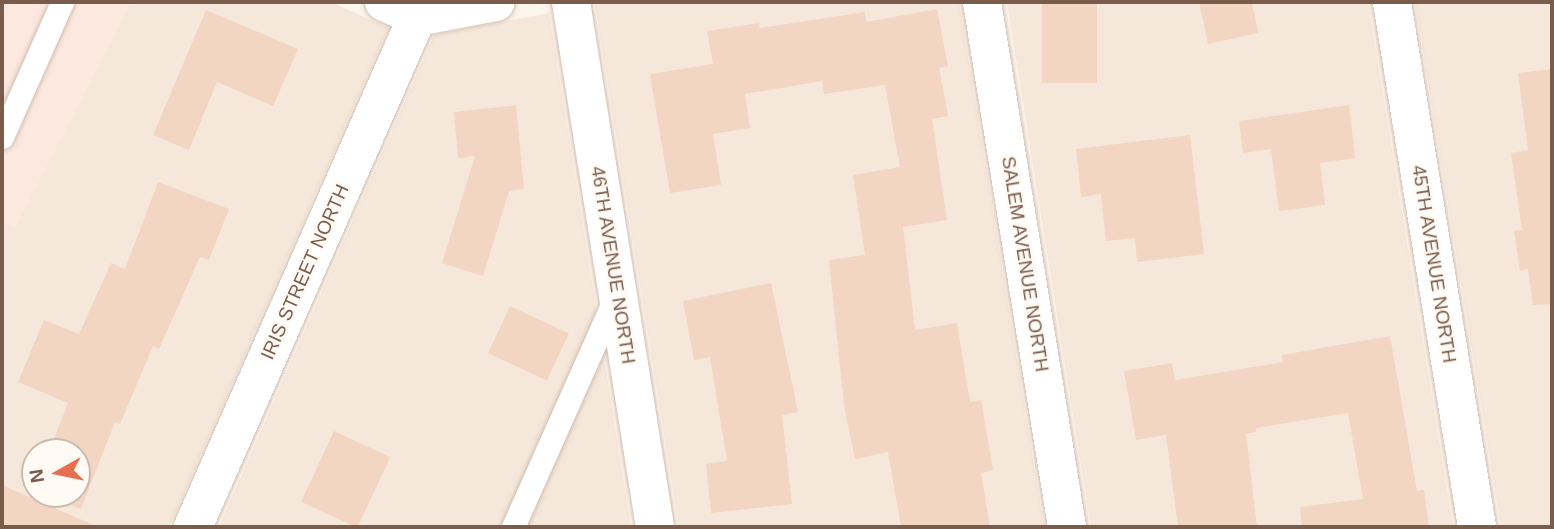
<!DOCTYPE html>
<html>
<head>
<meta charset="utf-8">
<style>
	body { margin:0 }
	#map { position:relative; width:1554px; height:529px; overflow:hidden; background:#fdf6ec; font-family:Arial,sans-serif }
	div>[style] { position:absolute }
	.residential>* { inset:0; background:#f5e8da }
	.commercial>* { inset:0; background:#fde8e0 }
	.building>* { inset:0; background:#f3d5c3; transform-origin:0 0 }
	.roads { filter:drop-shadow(0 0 2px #d1beb0) drop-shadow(0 0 2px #d1beb0) }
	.service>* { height:23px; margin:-11.5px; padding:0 11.5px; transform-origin:11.5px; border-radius:11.5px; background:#fff }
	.minor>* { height:38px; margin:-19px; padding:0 19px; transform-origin:19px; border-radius:19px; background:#fff }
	span { translate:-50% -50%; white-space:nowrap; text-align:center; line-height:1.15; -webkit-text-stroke:5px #fffaf3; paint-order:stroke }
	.street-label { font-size:19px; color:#7a5c4d }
	.frame { position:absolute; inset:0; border:4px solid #7a5c4d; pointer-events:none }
	.north { position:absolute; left:21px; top:438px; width:70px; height:70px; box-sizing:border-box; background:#fffaf3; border:2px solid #cabbb1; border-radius:50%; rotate:261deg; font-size:19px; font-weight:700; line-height:28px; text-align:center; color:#7a5c4d }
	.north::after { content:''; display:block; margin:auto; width:24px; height:32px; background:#e76f51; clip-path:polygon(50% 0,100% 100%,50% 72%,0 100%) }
</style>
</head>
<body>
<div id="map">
	<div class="residential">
		<div style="clip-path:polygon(evenodd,130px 2px,331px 2px,388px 28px,169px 527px,2px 527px,2px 221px,15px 227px,130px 2px,35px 452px,77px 452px,77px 494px,35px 494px,35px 452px)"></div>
		<div style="clip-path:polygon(611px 2px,959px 2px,1044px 527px,679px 527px,595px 5px)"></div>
		<div style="clip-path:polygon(1007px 2px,1368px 2px,1453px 527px,1091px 527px)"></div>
		<div style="clip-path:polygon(1415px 2px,1552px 2px,1552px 527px,1501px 527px)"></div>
		<div style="clip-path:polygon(549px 13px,631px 527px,219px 527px,434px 35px)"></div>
	</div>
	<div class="commercial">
		<div style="clip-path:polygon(2px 2px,130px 2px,15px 227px,2px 221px)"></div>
	</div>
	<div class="building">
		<div style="left:1042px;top:2px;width:55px;height:81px"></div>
		<div style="clip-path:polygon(1199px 2px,1252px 2px,1258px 33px,1208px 44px)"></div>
		<div style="clip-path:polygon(937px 9px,948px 66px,939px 68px,948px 116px,932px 119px,947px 220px,903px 227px,915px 330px,957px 323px,970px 402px,981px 400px,993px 470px,981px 473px,990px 527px,901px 527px,888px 452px,855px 459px,844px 405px,829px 260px,865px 255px,853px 175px,900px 167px,885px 85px,824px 94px,822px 81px,745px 94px,750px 128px,713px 134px,721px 185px,670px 193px,650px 74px,713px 64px,707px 31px,759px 23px,760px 28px,865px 12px,866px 22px)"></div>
		<div style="clip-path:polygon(206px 10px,298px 49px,273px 106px,217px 82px,189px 150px,153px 135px)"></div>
		<div style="clip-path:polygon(1552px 69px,1552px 304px,1533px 305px,1528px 269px,1520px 271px,1514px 231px,1522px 230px,1511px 153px,1528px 150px,1518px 73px)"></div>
		<div style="clip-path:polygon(516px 105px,524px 189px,509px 191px,483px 276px,442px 263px,475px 156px,458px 158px,454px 112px)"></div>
		<div style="clip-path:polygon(1349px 105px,1355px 158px,1320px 163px,1325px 205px,1279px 211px,1271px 149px,1243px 153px,1239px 121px)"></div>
		<div style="clip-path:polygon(1190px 135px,1204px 254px,1137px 262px,1135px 238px,1106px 241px,1101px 194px,1081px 197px,1076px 149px)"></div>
		<div style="clip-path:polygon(158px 182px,229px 209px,209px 260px,200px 257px,159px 349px,153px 346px,120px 424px,115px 422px,81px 509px,41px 494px,77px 494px,77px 452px,49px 452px,68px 403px,18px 382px,44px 320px,79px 334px,111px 263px,125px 269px)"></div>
		<div style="clip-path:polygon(771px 283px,798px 412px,782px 415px,792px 504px,711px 513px,706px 464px,727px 461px,710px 357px,694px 360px,683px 301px)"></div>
		<div style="left:510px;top:306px;width:65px;height:52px;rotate:25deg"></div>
		<div style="clip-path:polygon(1390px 336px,1417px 491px,1424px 490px,1429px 527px,1302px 527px,1300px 507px,1363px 499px,1348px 413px,1256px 428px,1256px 432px,1246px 434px,1257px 527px,1178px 527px,1166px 435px,1136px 440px,1124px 371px,1172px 363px,1175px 380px,1283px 362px,1282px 355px)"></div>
		<div style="left:334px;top:431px;width:62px;height:78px;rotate:25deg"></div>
		<div style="clip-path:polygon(2px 485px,98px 527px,2px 527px)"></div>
	</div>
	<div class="roads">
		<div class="service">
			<div style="left:2px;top:137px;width:148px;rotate:-66deg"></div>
			<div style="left:513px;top:527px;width:251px;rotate:-66deg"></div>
		</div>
		<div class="minor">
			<div style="left:384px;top:2px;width:36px;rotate:24deg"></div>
			<div style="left:417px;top:17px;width:80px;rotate:-10.8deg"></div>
			<div style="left:571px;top:2px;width:532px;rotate:80.91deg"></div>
			<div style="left:982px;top:2px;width:532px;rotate:80.8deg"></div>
			<div style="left:1392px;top:2px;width:532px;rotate:80.8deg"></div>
			<div style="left:193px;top:527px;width:557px;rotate:-66.29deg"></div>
		</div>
	</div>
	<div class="street-label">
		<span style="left:1025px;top:264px;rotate:81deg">SALEM AVENUE NORTH</span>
		<span style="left:1434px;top:264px;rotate:81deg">45TH AVENUE NORTH</span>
		<span style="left:613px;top:265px;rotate:81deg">46TH AVENUE NORTH</span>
		<span style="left:305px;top:272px;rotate:-66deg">IRIS STREET NORTH</span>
	</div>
	<div class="frame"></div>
	<div class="north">N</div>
</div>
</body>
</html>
